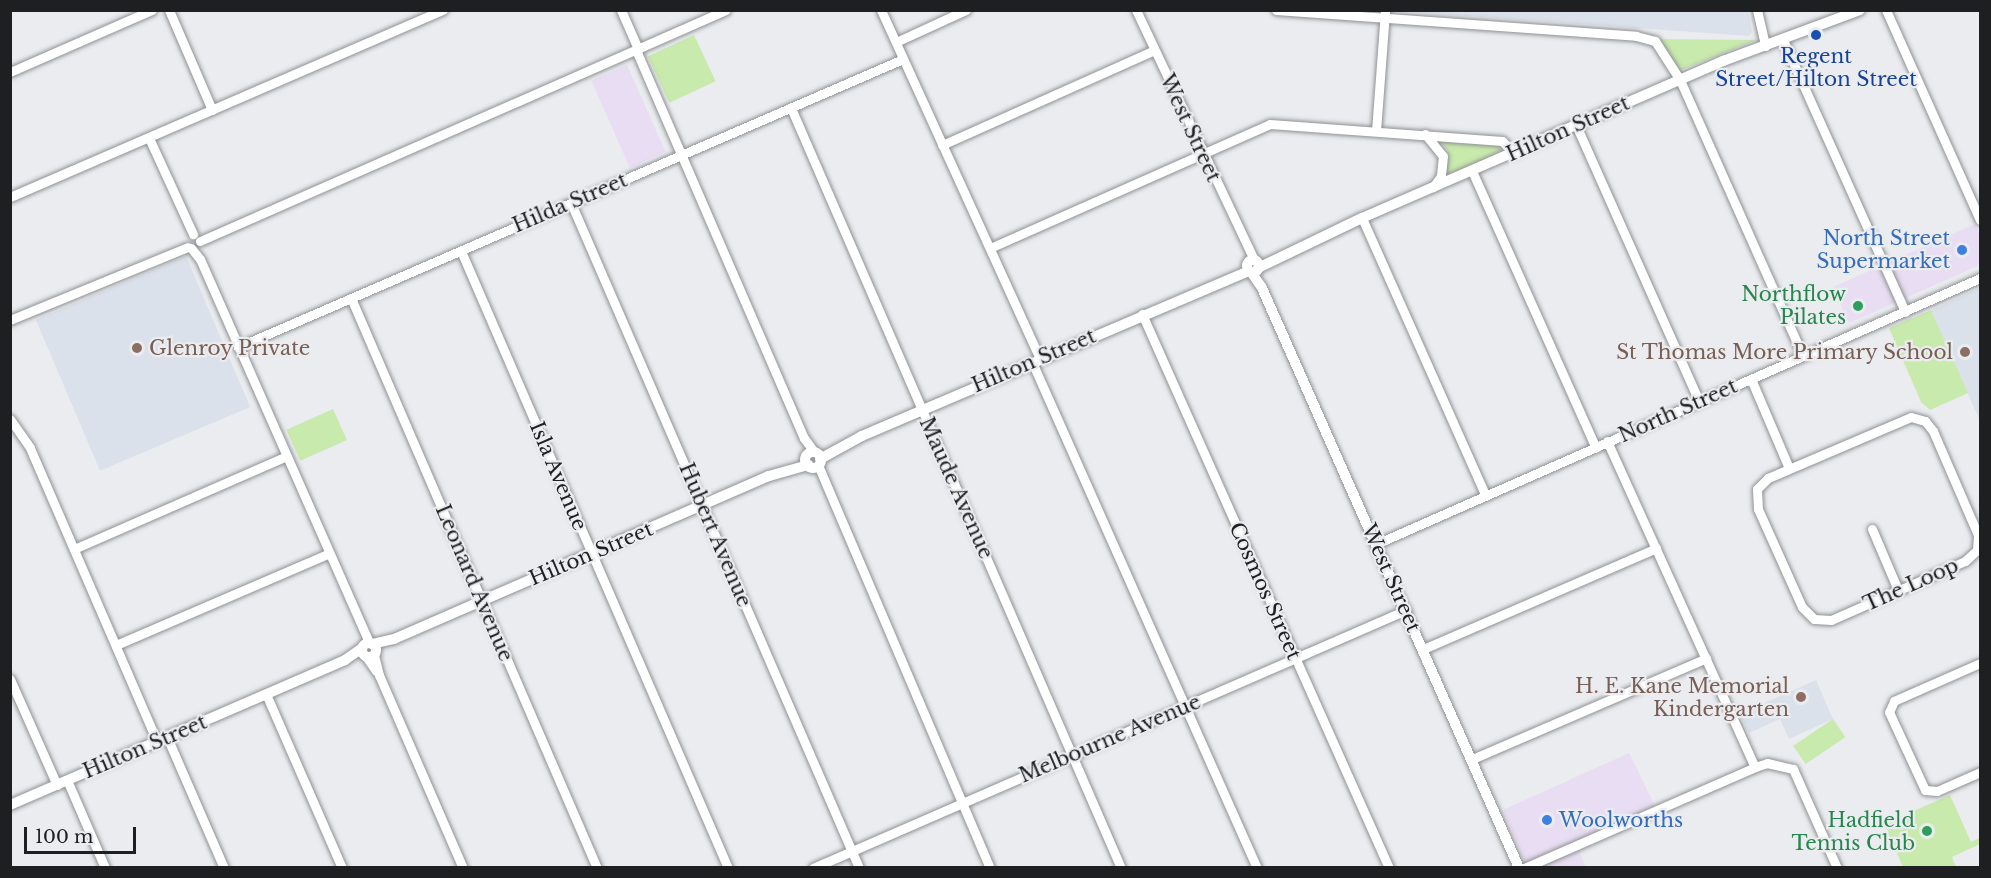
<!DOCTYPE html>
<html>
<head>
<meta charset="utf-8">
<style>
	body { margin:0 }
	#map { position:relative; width:1991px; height:878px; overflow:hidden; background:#eaecef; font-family:"Libre Baskerville",serif }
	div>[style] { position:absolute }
	.commercial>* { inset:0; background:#e8ddf2; transform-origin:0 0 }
	.built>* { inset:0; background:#dae1ea; transform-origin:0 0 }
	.green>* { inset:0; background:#c8eaad; transform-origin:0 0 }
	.roads { filter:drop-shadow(0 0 2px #8f9194) drop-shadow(0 0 2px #8f9194) }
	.minor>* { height:9px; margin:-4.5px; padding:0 4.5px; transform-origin:4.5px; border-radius:4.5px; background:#fff }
	.tertiary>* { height:10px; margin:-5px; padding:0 5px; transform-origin:5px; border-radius:5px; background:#fff }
	.tertiary>.ring { margin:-5px; padding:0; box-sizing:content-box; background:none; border:10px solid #fff; border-radius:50% }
	.dots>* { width:16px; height:16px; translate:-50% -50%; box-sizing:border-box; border:3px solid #eaecef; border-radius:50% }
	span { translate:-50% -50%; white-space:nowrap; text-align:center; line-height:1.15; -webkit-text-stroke:4.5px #eaecef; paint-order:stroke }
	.transit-label { font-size:20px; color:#164399 }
	.street-label { font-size:20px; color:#1e1f20 }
	.shop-label { font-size:20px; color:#366cbe }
	.right { translate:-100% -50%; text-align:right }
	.left { translate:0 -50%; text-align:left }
	.leisure-label { font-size:20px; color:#27864d }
	.education-label { font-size:20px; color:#785e54 }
	.frame { position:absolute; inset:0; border:12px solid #1e1f20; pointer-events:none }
	.scale { position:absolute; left:24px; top:827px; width:112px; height:27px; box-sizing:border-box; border:3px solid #1e1f20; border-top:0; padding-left:8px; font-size:18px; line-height:21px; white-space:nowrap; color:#1e1f20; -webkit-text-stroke:4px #eaecef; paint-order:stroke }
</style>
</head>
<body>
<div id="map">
	<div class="commercial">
		<div style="left:627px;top:65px;width:95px;height:39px;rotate:66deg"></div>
		<div style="clip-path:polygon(1975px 224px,1980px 236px,1980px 265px,1849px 323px,1833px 287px)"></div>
		<div style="clip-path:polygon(1629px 753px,1656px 808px,1577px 846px,1586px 868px,1527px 867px,1503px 810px)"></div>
	</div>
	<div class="built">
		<div style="clip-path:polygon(1396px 11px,1748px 11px,1752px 32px,1749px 36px)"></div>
		<div style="left:186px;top:256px;width:164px;height:163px;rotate:67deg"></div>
		<div style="clip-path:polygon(1980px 288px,1980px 421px,1931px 310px)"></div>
		<div style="clip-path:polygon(1816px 680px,1833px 719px,1789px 739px,1780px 719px,1749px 733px,1740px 714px)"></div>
	</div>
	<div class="green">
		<div style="left:694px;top:35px;width:51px;height:51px;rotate:65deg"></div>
		<div style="clip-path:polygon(1655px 39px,1756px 40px,1681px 70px)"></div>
		<div style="clip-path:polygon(1441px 141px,1491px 144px,1500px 147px,1500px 153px,1445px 176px,1448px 151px)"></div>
		<div style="clip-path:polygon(1931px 310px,1968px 393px,1930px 410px,1921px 402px,1889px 328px)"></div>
		<div style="left:333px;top:409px;width:34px;height:51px;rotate:66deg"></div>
		<div style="left:1833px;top:719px;width:22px;height:48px;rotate:56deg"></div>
		<div style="clip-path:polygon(1950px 795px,1971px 842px,1980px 838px,1980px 844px,1952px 857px,1956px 867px,1903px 867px,1884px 824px)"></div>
	</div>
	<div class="roads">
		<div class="minor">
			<div style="left:169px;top:10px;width:109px;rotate:66.7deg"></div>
			<div style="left:621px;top:10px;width:43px;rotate:66.4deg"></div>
			<div style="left:881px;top:10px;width:384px;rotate:65.5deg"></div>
			<div style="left:1136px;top:10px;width:276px;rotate:64.7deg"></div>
			<div style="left:1276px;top:10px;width:361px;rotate:4.1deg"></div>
			<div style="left:1636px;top:36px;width:20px;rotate:15deg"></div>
			<div style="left:1655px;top:41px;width:46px;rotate:57.3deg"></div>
			<div style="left:1680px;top:80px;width:302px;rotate:66deg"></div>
			<div style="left:1757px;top:10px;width:37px;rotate:77deg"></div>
			<div style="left:1886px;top:10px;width:230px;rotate:65.9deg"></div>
			<div style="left:1783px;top:40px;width:298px;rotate:65.8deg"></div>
			<div style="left:896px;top:42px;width:77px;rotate:-24.6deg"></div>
			<div style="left:636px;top:50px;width:423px;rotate:66.6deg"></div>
			<div style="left:804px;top:438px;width:17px;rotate:54deg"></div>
			<div style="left:10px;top:72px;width:155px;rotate:-23.6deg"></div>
			<div style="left:791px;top:108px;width:829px;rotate:66.53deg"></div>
			<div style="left:1576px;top:125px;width:302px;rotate:66deg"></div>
			<div style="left:1376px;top:131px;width:121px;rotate:-85.7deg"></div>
			<div style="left:1425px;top:134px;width:28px;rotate:51deg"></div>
			<div style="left:1443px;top:156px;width:20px;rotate:96deg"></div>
			<div style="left:1441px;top:176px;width:14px;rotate:126deg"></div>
			<div style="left:149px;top:138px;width:106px;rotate:65.4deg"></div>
			<div style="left:942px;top:145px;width:232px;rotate:-24.1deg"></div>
			<div style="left:1472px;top:171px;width:303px;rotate:65.9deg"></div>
			<div style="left:10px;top:197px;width:472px;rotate:-23.4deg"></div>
			<div style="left:571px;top:203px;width:725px;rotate:66.58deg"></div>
			<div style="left:1362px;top:218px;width:304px;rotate:66deg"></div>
			<div style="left:200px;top:241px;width:574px;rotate:-23.71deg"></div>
			<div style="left:191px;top:248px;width:14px;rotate:51deg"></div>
			<div style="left:200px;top:259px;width:420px;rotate:66.2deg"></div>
			<div style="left:990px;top:248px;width:306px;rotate:-23.9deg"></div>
			<div style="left:1270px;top:124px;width:233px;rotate:4.2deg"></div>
			<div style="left:1502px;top:141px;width:17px;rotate:45deg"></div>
			<div style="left:461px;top:251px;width:672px;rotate:66.6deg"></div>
			<div style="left:351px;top:298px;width:621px;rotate:66.66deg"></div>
			<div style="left:1142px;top:314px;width:607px;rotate:65.97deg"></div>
			<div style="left:10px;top:320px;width:192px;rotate:-22.3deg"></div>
			<div style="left:238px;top:347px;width:725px;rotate:-23.42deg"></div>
			<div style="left:1032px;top:362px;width:554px;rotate:66.03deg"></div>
			<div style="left:1751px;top:379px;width:97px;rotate:66.9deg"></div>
			<div style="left:1911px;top:417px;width:15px;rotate:16deg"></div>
			<div style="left:1925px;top:421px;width:13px;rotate:51deg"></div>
			<div style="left:1933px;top:431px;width:113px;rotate:66.6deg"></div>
			<div style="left:1978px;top:535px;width:15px;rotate:94deg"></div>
			<div style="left:1977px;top:550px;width:16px;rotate:137deg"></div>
			<div style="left:1965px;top:561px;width:146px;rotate:156.2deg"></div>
			<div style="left:1831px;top:620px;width:17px;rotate:-177deg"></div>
			<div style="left:1814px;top:619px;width:17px;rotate:-135deg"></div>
			<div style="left:1802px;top:607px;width:107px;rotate:-114.2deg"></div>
			<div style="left:1758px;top:509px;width:20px;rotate:-93deg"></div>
			<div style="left:1757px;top:489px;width:16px;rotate:-45deg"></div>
			<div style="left:1768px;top:478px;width:155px;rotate:-23.1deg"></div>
			<div style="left:10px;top:419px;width:35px;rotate:55deg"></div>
			<div style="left:30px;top:448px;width:319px;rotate:66.6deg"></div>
			<div style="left:1607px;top:441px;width:358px;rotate:65.6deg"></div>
			<div style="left:1755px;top:767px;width:13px;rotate:-18deg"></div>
			<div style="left:1767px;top:763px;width:27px;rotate:13deg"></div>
			<div style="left:1793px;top:769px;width:108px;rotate:66deg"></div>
			<div style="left:818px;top:465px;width:438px;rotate:66.9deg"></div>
			<div style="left:1872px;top:529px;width:66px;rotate:66.9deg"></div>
			<div style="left:1376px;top:544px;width:660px;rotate:-23.77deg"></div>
			<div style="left:74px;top:549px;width:230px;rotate:-23.6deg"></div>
			<div style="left:116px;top:645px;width:230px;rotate:-23.3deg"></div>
			<div style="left:1423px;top:649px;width:254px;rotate:-23.4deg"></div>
			<div style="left:374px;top:655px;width:21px;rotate:76deg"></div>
			<div style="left:379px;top:675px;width:210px;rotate:66.5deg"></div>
			<div style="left:367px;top:658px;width:16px;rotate:55deg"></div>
			<div style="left:1980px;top:663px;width:94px;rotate:156.2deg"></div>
			<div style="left:1894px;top:701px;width:12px;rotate:114deg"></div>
			<div style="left:1889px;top:712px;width:86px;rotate:65.2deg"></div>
			<div style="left:1925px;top:790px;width:12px;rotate:5deg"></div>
			<div style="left:1937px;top:791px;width:47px;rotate:-23.8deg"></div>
			<div style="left:10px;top:679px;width:116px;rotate:66.1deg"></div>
			<div style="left:266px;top:694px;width:190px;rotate:66.4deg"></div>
			<div style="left:167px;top:737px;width:143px;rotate:66.5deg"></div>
			<div style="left:1472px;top:759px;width:255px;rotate:-23.3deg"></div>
			<div style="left:67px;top:780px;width:96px;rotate:66.6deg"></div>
			<div style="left:813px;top:868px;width:647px;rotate:-23.51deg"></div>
			<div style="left:1524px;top:868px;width:252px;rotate:-23.6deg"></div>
		</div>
		<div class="tertiary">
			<div class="ring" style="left:1247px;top:260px;width:2px;height:2px"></div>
			<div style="left:1258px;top:268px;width:115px;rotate:-25.7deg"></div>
			<div style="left:1362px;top:218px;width:394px;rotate:-23.5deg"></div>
			<div style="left:1723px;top:61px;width:146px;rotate:-20.4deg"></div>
			<div style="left:1251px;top:272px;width:19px;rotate:55deg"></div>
			<div style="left:1262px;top:288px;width:634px;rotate:66.1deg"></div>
			<div class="ring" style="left:805px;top:452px;width:6px;height:6px"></div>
			<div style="left:820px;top:459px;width:48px;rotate:-28.7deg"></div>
			<div style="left:862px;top:436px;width:421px;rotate:-23.1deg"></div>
			<div class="ring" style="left:362px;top:643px;width:4px;height:4px"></div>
			<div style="left:372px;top:644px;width:23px;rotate:-13deg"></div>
			<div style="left:394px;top:639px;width:409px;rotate:-23.5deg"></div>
			<div style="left:769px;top:476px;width:41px;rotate:-15.8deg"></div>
			<div style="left:10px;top:805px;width:365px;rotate:-23.4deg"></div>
			<div style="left:345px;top:660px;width:19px;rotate:-35deg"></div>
		</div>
	</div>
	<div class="dots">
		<div style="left:1816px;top:35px;background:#1a4fb4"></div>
		<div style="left:1962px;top:250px;background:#3f7fe0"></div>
		<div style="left:1858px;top:306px;background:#2e9e5b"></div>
		<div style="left:137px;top:348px;background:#8d6e63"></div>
		<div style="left:1965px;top:352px;background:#8d6e63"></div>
		<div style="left:1801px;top:697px;background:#8d6e63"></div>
		<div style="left:1547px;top:820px;background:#3f7fe0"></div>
		<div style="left:1927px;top:831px;background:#2e9e5b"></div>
	</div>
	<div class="transit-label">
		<span style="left:1816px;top:68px">Regent<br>Street/Hilton Street</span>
	</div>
	<div class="street-label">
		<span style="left:1190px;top:128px;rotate:65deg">West Street</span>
		<span style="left:1568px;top:129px;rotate:-24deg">Hilton Street</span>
		<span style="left:570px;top:203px;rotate:-23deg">Hilda Street</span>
		<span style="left:1034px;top:361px;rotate:-23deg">Hilton Street</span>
		<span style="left:1678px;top:411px;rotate:-24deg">North Street</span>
		<span style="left:558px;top:476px;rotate:67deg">Isla Avenue</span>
		<span style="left:956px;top:488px;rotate:66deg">Maude Avenue</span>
		<span style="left:715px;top:535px;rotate:67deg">Hubert Avenue</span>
		<span style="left:591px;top:554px;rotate:-23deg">Hilton Street</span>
		<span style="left:1391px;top:578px;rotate:66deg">West Street</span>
		<span style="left:474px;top:583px;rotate:67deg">Leonard Avenue</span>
		<span style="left:1911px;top:585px;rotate:-24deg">The Loop</span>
		<span style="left:1265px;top:591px;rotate:66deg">Cosmos Street</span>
		<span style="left:1110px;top:739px;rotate:-23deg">Melbourne Avenue</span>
		<span style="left:145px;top:747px;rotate:-23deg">Hilton Street</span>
	</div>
	<div class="shop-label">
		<span class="right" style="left:1950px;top:250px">North Street<br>Supermarket</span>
		<span class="left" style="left:1559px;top:820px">Woolworths</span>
	</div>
	<div class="leisure-label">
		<span class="right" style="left:1846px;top:306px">Northflow<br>Pilates</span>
		<span class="right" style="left:1915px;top:832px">Hadfield<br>Tennis Club</span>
	</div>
	<div class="education-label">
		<span class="left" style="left:149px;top:348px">Glenroy Private</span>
		<span class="right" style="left:1953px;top:352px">St Thomas More Primary School</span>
		<span class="right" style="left:1789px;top:698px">H. E. Kane Memorial<br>Kindergarten</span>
	</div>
	<div class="frame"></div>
	<div class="scale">100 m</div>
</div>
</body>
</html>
